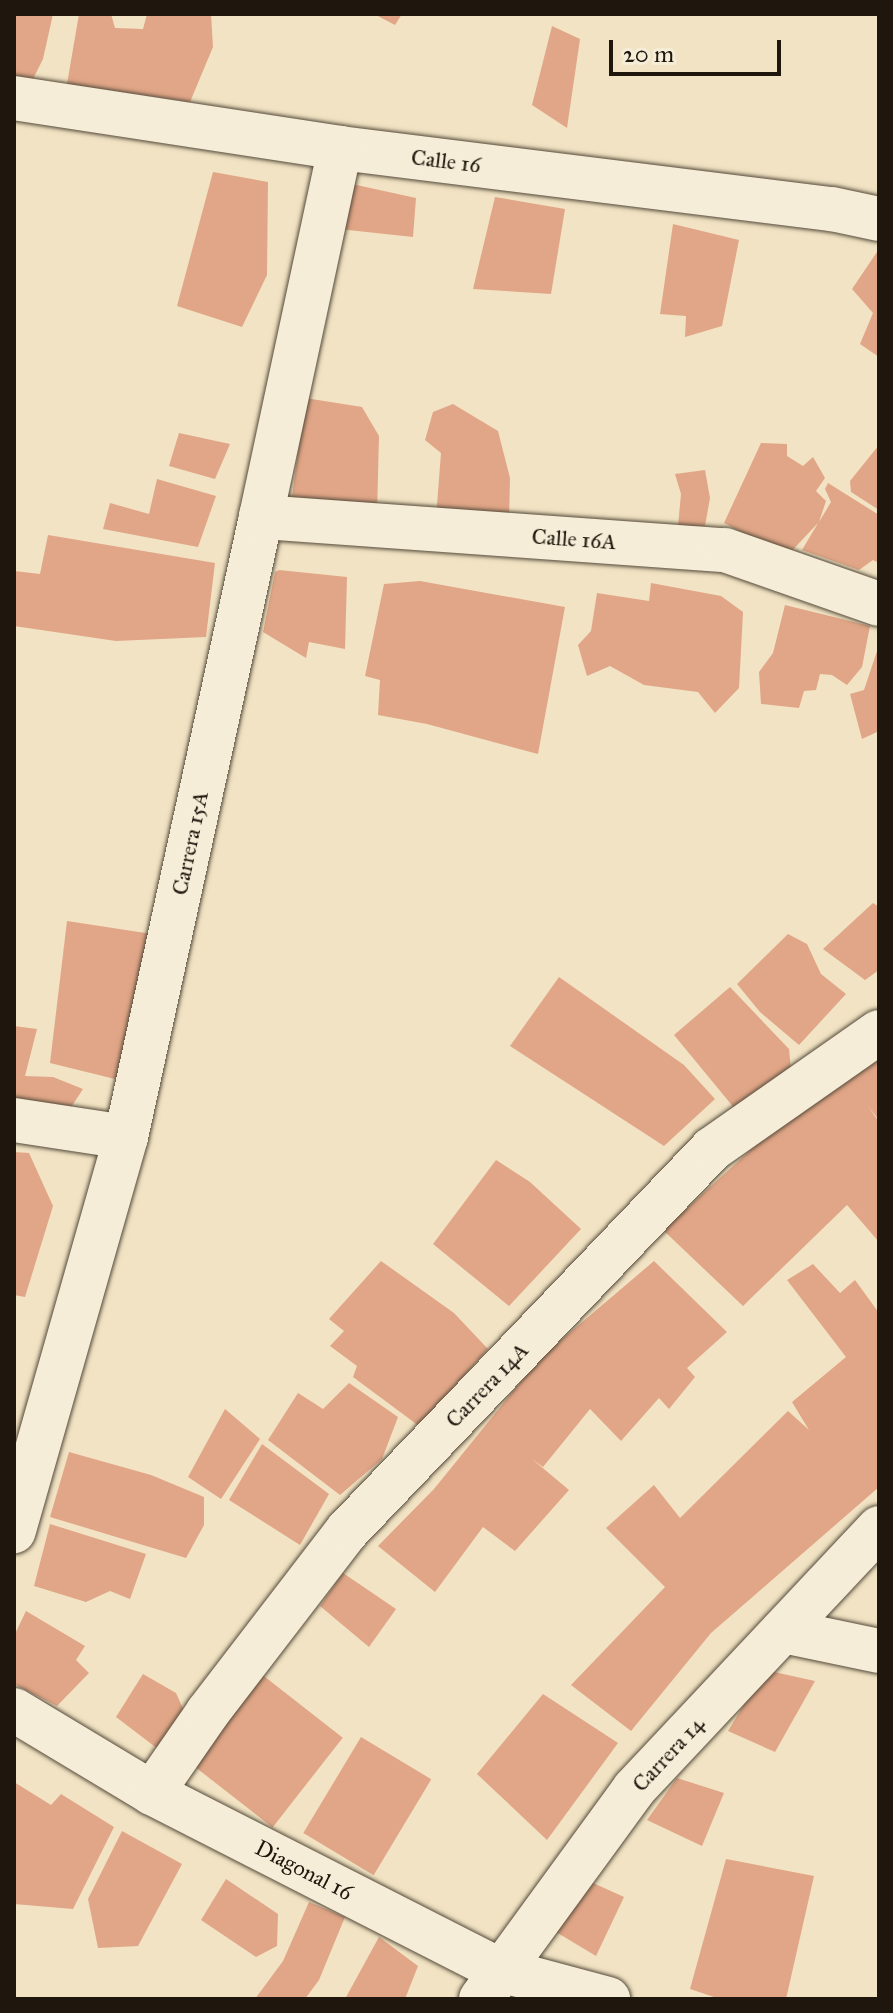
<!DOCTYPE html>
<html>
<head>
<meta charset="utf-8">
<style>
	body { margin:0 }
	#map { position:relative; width:893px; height:2013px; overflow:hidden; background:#f1e3c3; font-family:"IM FELL Great Primer",serif }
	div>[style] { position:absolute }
	.building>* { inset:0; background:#e1a687; transform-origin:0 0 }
	.roads { filter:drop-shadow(0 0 2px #544a3a) drop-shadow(0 0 2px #544a3a) }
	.pedestrian>* { height:44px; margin:-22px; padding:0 22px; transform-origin:22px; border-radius:22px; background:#f6edd8 }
	.minor>* { height:44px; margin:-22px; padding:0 22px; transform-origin:22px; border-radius:22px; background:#f6edd8 }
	span { translate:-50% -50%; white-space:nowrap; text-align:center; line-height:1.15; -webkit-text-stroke:7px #f6edd8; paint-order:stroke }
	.street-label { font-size:22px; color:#1f170d }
	.frame { position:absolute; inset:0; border:16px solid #1f170d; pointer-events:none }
	.scale { position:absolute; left:609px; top:40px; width:172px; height:36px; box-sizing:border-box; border:4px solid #1f170d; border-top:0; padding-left:10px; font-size:24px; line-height:28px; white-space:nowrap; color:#1f170d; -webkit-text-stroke:6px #f6edd8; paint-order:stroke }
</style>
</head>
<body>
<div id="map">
	<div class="building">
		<div style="clip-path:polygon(14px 14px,53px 14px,43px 59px,33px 79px,14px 76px)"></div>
		<div style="clip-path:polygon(79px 14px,111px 14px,115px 28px,143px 29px,147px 14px,211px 14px,213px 47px,190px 102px,67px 84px)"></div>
		<div style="clip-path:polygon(374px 14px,402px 14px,395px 25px)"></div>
		<div style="clip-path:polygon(552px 26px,580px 39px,567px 128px,532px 105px)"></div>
		<div style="clip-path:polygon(213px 172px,268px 182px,267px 275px,242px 327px,177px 306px)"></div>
		<div style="clip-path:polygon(352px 184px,416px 198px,413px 237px,339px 229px)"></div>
		<div style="clip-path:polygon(495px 197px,565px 209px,551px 294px,473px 289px)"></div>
		<div style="clip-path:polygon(673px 224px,739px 240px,722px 326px,685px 337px,686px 316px,660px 314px)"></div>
		<div style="clip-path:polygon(879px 249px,879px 357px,860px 344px,873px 313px,852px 289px)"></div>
		<div style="clip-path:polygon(305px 398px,362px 407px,379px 436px,377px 515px,291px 505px)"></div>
		<div style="clip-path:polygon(453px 404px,498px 431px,510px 478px,509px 521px,436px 518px,441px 453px,425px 440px,433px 412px)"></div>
		<div style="clip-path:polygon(179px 433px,230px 444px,215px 479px,169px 466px)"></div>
		<div style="clip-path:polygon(761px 443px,787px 444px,787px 456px,803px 466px,813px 457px,825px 478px,816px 491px,826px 501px,819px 522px,831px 502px,825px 489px,828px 483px,879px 515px,879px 563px,873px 560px,859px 570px,802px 550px,818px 523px,787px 556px,724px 523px)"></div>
		<div style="clip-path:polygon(879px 445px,879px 510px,851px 492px,850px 481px)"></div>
		<div style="clip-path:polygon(705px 470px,710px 498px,705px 526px,678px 526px,681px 494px,675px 474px)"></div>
		<div style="clip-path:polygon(157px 479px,216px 496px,198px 547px,103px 529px,110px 503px,149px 514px)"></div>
		<div style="clip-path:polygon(48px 535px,215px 563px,206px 637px,116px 641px,14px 626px,14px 571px,40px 574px)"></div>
		<div style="clip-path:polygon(279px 570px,347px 577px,345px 649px,309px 642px,306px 658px,263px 632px,275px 572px)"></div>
		<div style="clip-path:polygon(420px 581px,565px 607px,538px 754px,427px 724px,378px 715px,380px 680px,365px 676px,384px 584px)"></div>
		<div style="clip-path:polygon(651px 583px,721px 596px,743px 612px,739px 688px,715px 713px,698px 692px,644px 685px,610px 666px,587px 676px,578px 645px,591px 631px,597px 593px,649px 601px)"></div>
		<div style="clip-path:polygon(785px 605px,870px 626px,862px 667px,847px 685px,832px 675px,820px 674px,816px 690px,804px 691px,799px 708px,761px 704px,759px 672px,773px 653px)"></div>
		<div style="clip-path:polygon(879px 645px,879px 731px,862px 739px,850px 694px,864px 690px)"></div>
		<div style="clip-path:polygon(873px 903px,879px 907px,879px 970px,865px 980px,823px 949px)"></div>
		<div style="clip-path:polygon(67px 921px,152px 934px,123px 1081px,50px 1063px)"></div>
		<div style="clip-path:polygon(788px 934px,807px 944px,821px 974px,846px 994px,799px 1045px,760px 1012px,737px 984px)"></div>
		<div style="clip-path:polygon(559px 977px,684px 1065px,715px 1099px,664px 1146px,510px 1046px)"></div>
		<div style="clip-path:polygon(730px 987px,789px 1049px,792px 1080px,735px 1109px,674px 1035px)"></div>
		<div style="clip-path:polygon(14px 1026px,37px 1029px,25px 1076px,53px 1077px,83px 1089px,66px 1115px,14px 1106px)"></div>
		<div style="clip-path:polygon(879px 1052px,879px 1120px,868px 1106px,879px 1122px,879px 1242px,847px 1205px,743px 1306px,663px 1230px,778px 1125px)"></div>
		<div style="clip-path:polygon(14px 1152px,29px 1153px,53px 1206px,25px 1297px,14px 1295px)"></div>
		<div style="clip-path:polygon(496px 1160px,530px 1182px,581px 1229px,509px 1306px,433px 1244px)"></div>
		<div style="clip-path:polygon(381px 1261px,454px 1313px,488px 1349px,419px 1426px,353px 1377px,357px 1366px,330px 1346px,344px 1331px,329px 1319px)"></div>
		<div style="clip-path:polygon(654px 1261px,727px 1332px,687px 1368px,695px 1377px,669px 1409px,659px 1398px,621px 1441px,590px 1409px,543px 1467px,532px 1459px,569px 1490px,515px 1551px,483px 1527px,435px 1592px,378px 1546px,434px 1489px,540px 1358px)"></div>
		<div style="clip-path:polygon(813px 1264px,840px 1293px,855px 1280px,879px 1313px,879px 1487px,711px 1633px,631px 1731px,571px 1685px,665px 1587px,606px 1528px,654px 1485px,680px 1518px,788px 1411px,809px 1430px,792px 1402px,846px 1357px,787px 1280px)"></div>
		<div style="clip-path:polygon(349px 1383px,398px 1417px,382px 1459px,340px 1495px,268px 1440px,298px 1393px,323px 1409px)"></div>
		<div style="clip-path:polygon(225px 1409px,260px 1439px,221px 1499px,188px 1477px)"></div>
		<div style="clip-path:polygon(262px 1444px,329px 1494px,300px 1545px,229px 1500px)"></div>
		<div style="clip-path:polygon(69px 1452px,151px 1475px,204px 1497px,204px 1525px,186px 1558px,50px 1517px)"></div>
		<div style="clip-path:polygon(50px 1524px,146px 1554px,130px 1599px,110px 1591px,86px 1602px,34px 1586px)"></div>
		<div style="clip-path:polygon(343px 1573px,396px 1609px,369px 1647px,320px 1606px)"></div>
		<div style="clip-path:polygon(26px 1611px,85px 1646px,76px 1660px,89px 1673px,57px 1706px,14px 1684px,14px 1636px)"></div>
		<div style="clip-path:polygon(765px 1670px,815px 1681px,775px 1752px,728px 1731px)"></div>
		<div style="left:260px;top:1673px;width:105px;height:114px;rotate:38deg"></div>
		<div style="clip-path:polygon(143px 1674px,176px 1693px,185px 1713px,158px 1749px,116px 1717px)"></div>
		<div style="clip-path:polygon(543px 1694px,618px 1743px,547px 1840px,477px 1774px)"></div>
		<div style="left:361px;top:1737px;width:82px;height:112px;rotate:31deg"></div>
		<div style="clip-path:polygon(677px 1778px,724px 1793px,702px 1846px,647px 1820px)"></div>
		<div style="clip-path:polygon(14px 1782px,51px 1805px,61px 1794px,114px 1827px,73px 1909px,14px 1904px)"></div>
		<div style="clip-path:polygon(122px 1831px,182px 1864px,138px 1946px,98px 1948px,88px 1899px)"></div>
		<div style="clip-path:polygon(726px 1859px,814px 1876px,786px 1999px,720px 1999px,690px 1989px)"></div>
		<div style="clip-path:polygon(580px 1877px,624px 1897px,596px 1956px,551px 1929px)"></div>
		<div style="clip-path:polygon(226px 1879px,278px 1914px,277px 1946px,256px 1957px,201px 1920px)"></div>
		<div style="clip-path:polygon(309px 1902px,345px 1917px,319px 1980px,305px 1999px,255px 1999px,283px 1961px)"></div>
		<div style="clip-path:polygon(379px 1937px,418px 1966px,405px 1999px,345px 1999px)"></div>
	</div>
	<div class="roads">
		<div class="pedestrian">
			<div style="left:126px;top:1137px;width:635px;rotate:-77.72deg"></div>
		</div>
		<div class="minor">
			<div style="left:14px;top:98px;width:330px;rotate:8.7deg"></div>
			<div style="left:340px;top:148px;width:496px;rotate:7.1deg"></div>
			<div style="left:832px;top:209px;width:48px;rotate:12deg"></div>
			<div style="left:340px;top:148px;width:377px;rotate:102.1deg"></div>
			<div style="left:261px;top:517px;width:465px;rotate:4.1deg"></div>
			<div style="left:725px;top:550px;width:163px;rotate:19.3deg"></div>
			<div style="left:14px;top:1120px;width:113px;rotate:8.6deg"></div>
			<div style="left:126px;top:1137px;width:410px;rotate:105.9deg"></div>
			<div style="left:783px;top:1631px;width:98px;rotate:11.8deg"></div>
			<div style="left:14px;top:1710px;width:161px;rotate:31deg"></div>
			<div style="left:152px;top:1793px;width:390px;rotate:27deg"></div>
			<div style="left:500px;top:1970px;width:112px;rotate:15deg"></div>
			<div style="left:152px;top:1793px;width:98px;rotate:-55.3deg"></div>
			<div style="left:208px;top:1712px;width:228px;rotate:-52.5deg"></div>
			<div style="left:347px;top:1531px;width:528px;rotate:-46.3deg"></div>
			<div style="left:712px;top:1149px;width:204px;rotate:-35deg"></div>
			<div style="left:481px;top:1999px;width:260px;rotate:-53.9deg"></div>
			<div style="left:634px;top:1789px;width:358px;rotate:-46.8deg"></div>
		</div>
	</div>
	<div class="street-label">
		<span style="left:446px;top:161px;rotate:7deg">Calle 16</span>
		<span style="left:574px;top:539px;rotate:4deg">Calle 16A</span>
		<span style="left:190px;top:843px;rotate:-78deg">Carrera 15A</span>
		<span style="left:487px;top:1385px;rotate:-46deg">Carrera 14A</span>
		<span style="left:668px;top:1754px;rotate:-47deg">Carrera 14</span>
		<span style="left:304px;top:1870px;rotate:27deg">Diagonal 16</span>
	</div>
	<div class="frame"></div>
	<div class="scale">20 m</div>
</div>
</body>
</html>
